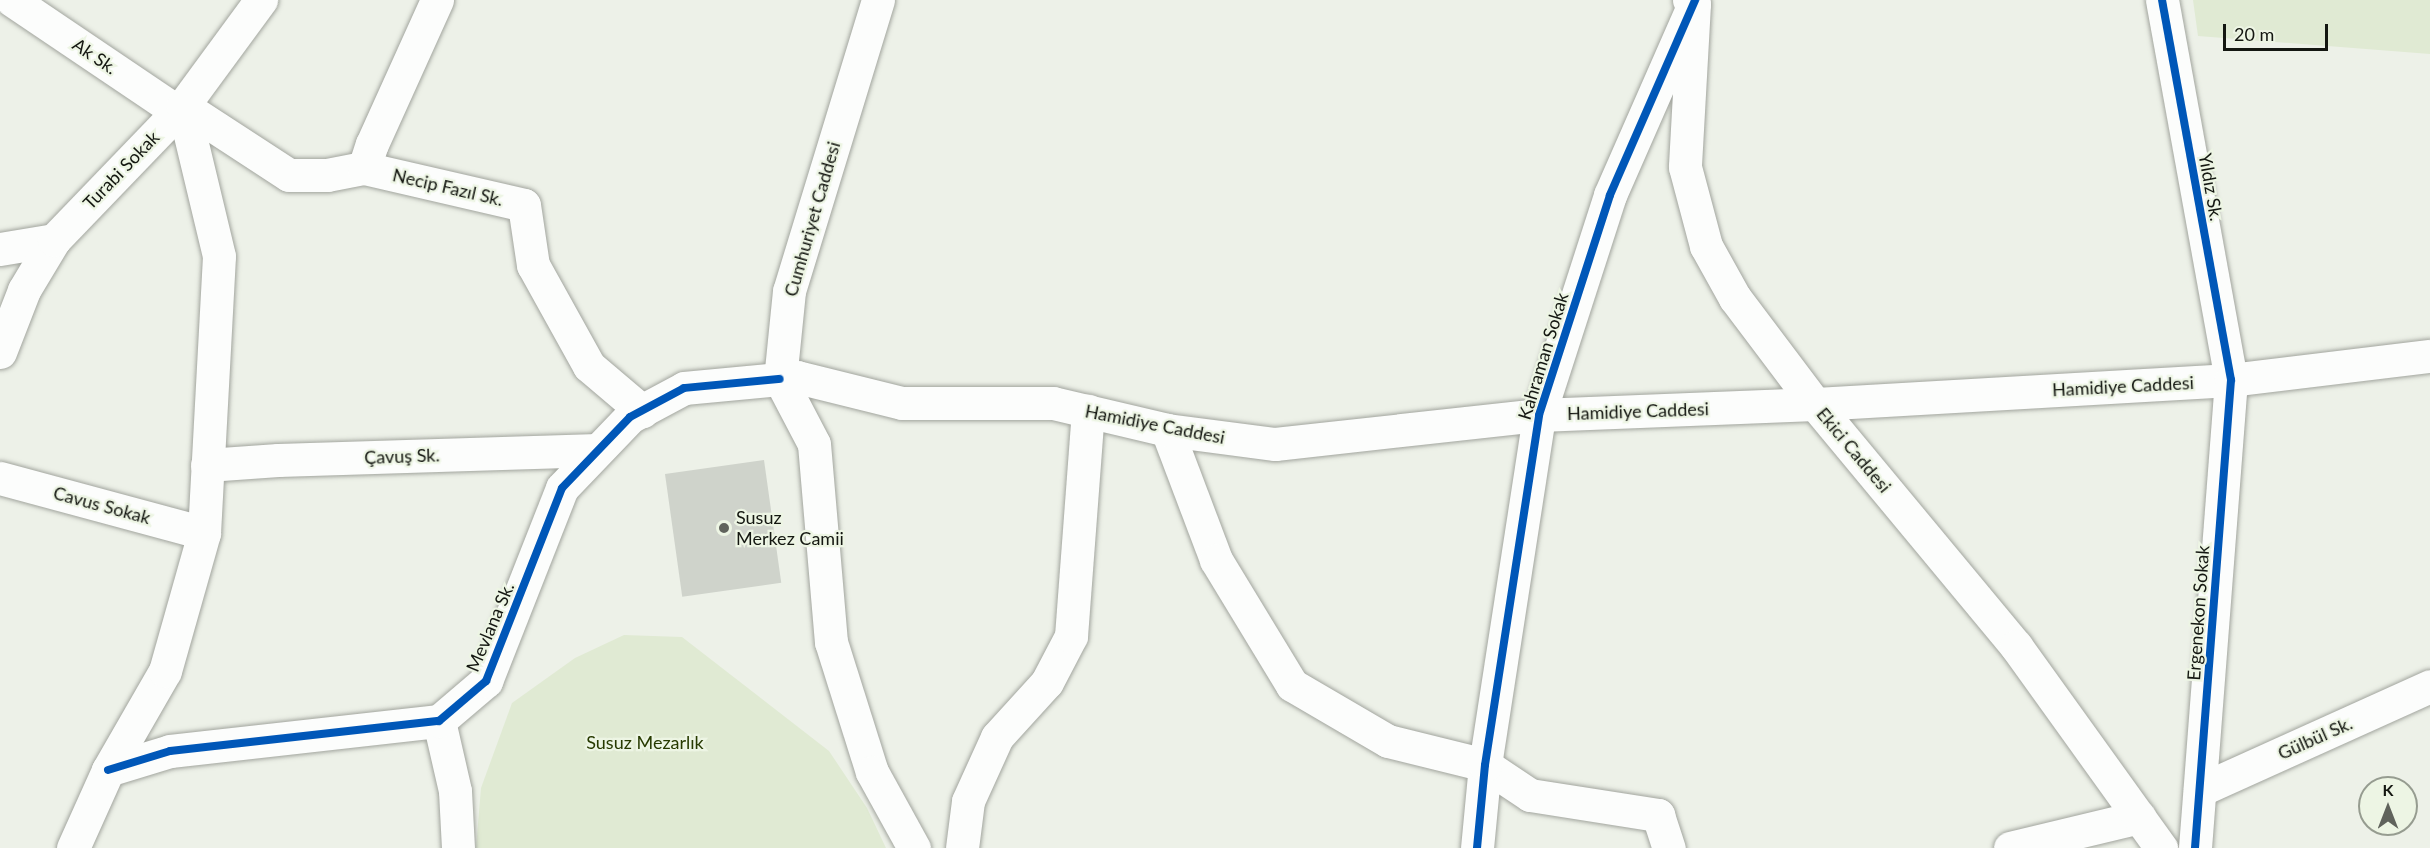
<!DOCTYPE html>
<html>
<head>
<meta charset="utf-8">
<style>
	body { margin:0 }
	#map { position:relative; width:2430px; height:848px; overflow:hidden; background:#edf1e8; font-family:Lato,sans-serif }
	div>[style] { position:absolute }
	.green>* { inset:0; background:#e0ead3 }
	.building>* { inset:0; background:#cfd3cb; transform-origin:0 0 }
	.roads { filter:drop-shadow(0 0 2px #a2a59e) drop-shadow(0 0 2px #a2a59e) }
	.minor>* { height:33px; margin:-16.5px; padding:0 16.5px; transform-origin:16.5px; border-radius:16.5px; background:#fcfdfc }
	.major>* { height:33px; margin:-16.5px; padding:0 16.5px; transform-origin:16.5px; border-radius:16.5px; background:#fcfdfc }
	.cycleway>* { height:8px; margin:-4px; padding:0 4px; transform-origin:4px; border-radius:4px; background:#0057b8 }
	.dots>* { width:16px; height:16px; translate:-50% -50%; box-sizing:border-box; border:3px solid #edf5e4; border-radius:50% }
	span { translate:-50% -50%; white-space:nowrap; text-align:center; line-height:1.15; -webkit-text-stroke:4.5px #edf5e4; paint-order:stroke }
	.street-label { font-size:18px; color:#141711 }
	.poi-label { font-size:18px; color:#141711 }
	.left { translate:0 -50%; text-align:left }
	.park-label { font-size:18px; color:#273a00 }
	.north { position:absolute; left:2358px; top:776px; width:60px; height:60px; box-sizing:border-box; background:#edf5e4; border:2px solid #969c90; border-radius:50%; rotate:0deg; font-size:16px; font-weight:700; line-height:24px; text-align:center; color:#141711 }
	.north::after { content:''; display:block; margin:auto; width:21px; height:27px; background:#60635c; clip-path:polygon(50% 0,100% 100%,50% 72%,0 100%) }
	.scale { position:absolute; left:2223px; top:24px; width:105px; height:27px; box-sizing:border-box; border:3px solid #141711; border-top:0; padding-left:8px; font-size:18px; line-height:21px; white-space:nowrap; color:#141711; -webkit-text-stroke:4px #edf5e4; paint-order:stroke }
</style>
</head>
<body>
<div id="map">
	<div class="green">
		<div style="clip-path:polygon(2193px 0,2430px 0,2430px 54px,2198px 36px)"></div>
		<div style="clip-path:polygon(624px 635px,682px 637px,829px 751px,867px 808px,886px 848px,476px 848px,481px 788px,512px 703px,575px 658px)"></div>
	</div>
	<div class="building">
		<div style="left:764px;top:460px;width:124px;height:100px;rotate:82deg"></div>
	</div>
	<div class="roads">
		<div class="minor">
			<div style="left:12px;top:0;width:200px;rotate:34deg"></div>
			<div style="left:2162px;top:0;width:386px;rotate:79.7deg"></div>
			<div style="left:2231px;top:380px;width:469px;rotate:94.4deg"></div>
			<div style="left:183px;top:106px;width:126px;rotate:33.1deg"></div>
			<div style="left:289px;top:175px;width:38px"></div>
			<div style="left:327px;top:175px;width:38px;rotate:-11deg"></div>
			<div style="left:364px;top:168px;width:164px;rotate:13deg"></div>
			<div style="left:524px;top:205px;width:61px;rotate:81.5deg"></div>
			<div style="left:533px;top:265px;width:115px;rotate:61deg"></div>
			<div style="left:589px;top:366px;width:70px;rotate:40.3deg"></div>
			<div style="left:364px;top:168px;width:25px;rotate:-72deg"></div>
			<div style="left:372px;top:144px;width:158px;rotate:-65.7deg"></div>
			<div style="left:0;top:249px;width:55px;rotate:-9.5deg"></div>
			<div style="left:0;top:352px;width:66px;rotate:-68.8deg"></div>
			<div style="left:24px;top:290px;width:58px;rotate:-59deg"></div>
			<div style="left:54px;top:240px;width:186px;rotate:-46.1deg"></div>
			<div style="left:183px;top:106px;width:132px;rotate:-53.7deg"></div>
			<div style="left:1815px;top:404px;width:417px;rotate:-3.3deg"></div>
			<div style="left:2231px;top:380px;width:200px;rotate:-6.9deg"></div>
			<div style="left:1167px;top:430px;width:139px;rotate:69.3deg"></div>
			<div style="left:1216px;top:560px;width:146px;rotate:58.7deg"></div>
			<div style="left:1292px;top:685px;width:111px;rotate:30.3deg"></div>
			<div style="left:1388px;top:741px;width:100px;rotate:13.9deg"></div>
			<div style="left:1485px;top:765px;width:54px;rotate:33.7deg"></div>
			<div style="left:1530px;top:795px;width:130px;rotate:8.9deg"></div>
			<div style="left:1658px;top:815px;width:35px;rotate:72deg"></div>
			<div style="left:207px;top:465px;width:71px;rotate:-4deg"></div>
			<div style="left:278px;top:460px;width:320px;rotate:-1.8deg"></div>
			<div style="left:0;top:478px;width:211px;rotate:15.1deg"></div>
			<div style="left:439px;top:721px;width:72px;rotate:77.1deg"></div>
			<div style="left:455px;top:791px;width:57px;rotate:87deg"></div>
			<div style="left:108px;top:770px;width:65px;rotate:-17deg"></div>
			<div style="left:170px;top:751px;width:271px;rotate:-6.4deg"></div>
			<div style="left:439px;top:721px;width:62px;rotate:-40.4deg"></div>
			<div style="left:486px;top:681px;width:207px;rotate:-68.5deg"></div>
			<div style="left:562px;top:488px;width:98px;rotate:-46.2deg"></div>
			<div style="left:630px;top:417px;width:61px;rotate:-28.2deg"></div>
			<div style="left:684px;top:388px;width:96px;rotate:-5.4deg"></div>
			<div style="left:2200px;top:790px;width:252px;rotate:-24.3deg"></div>
			<div style="left:73px;top:848px;width:85px;rotate:-65.8deg"></div>
			<div style="left:108px;top:770px;width:114px;rotate:-60.1deg"></div>
			<div style="left:165px;top:671px;width:143px;rotate:-74.2deg"></div>
			<div style="left:204px;top:533px;width:277px;rotate:-86.9deg"></div>
			<div style="left:219px;top:256px;width:154px;rotate:-103.5deg"></div>
			<div style="left:962px;top:848px;width:47px;rotate:-82.7deg"></div>
			<div style="left:968px;top:801px;width:70px;rotate:-65.6deg"></div>
			<div style="left:997px;top:737px;width:74px;rotate:-47.7deg"></div>
			<div style="left:1047px;top:682px;width:52px;rotate:-62.4deg"></div>
			<div style="left:1071px;top:636px;width:226px;rotate:-85.7deg"></div>
			<div style="left:1477px;top:848px;width:83px;rotate:-84.5deg"></div>
			<div style="left:1485px;top:765px;width:354px;rotate:-81.2deg"></div>
			<div style="left:1539px;top:415px;width:231px;rotate:-72.1deg"></div>
			<div style="left:1610px;top:195px;width:209px;rotate:-66.3deg"></div>
			<div style="left:2010px;top:848px;width:133px;rotate:-13.5deg"></div>
		</div>
		<div class="major">
			<div style="left:878px;top:0;width:304px;rotate:107deg"></div>
			<div style="left:789px;top:291px;width:88px;rotate:95.8deg"></div>
			<div style="left:780px;top:379px;width:73px;rotate:62.4deg"></div>
			<div style="left:814px;top:444px;width:199px;rotate:85.1deg"></div>
			<div style="left:831px;top:642px;width:136px;rotate:72.5deg"></div>
			<div style="left:872px;top:772px;width:87px;rotate:61.1deg"></div>
			<div style="left:1689px;top:0;width:6px;rotate:39deg"></div>
			<div style="left:1694px;top:4px;width:163px;rotate:93.2deg"></div>
			<div style="left:1685px;top:167px;width:82px;rotate:75.1deg"></div>
			<div style="left:1706px;top:246px;width:60px;rotate:60.9deg"></div>
			<div style="left:1735px;top:298px;width:133px;rotate:53deg"></div>
			<div style="left:1815px;top:404px;width:315px;rotate:50.3deg"></div>
			<div style="left:2016px;top:646px;width:249px;rotate:54.3deg"></div>
			<div style="left:780px;top:379px;width:17px;rotate:-7deg"></div>
			<div style="left:797px;top:377px;width:108px;rotate:13.9deg"></div>
			<div style="left:902px;top:403px;width:151px"></div>
			<div style="left:1053px;top:403px;width:117px;rotate:13.3deg"></div>
			<div style="left:1167px;top:430px;width:109px;rotate:7.4deg"></div>
			<div style="left:1275px;top:444px;width:266px;rotate:-6.3deg"></div>
			<div style="left:1539px;top:415px;width:276px;rotate:-2.3deg"></div>
		</div>
	</div>
	<div class="cycleway">
		<div style="left:2162px;top:0;width:386px;rotate:79.7deg"></div>
		<div style="left:2231px;top:380px;width:469px;rotate:94.4deg"></div>
		<div style="left:108px;top:770px;width:65px;rotate:-17deg"></div>
		<div style="left:170px;top:751px;width:271px;rotate:-6.4deg"></div>
		<div style="left:439px;top:721px;width:62px;rotate:-40.4deg"></div>
		<div style="left:486px;top:681px;width:207px;rotate:-68.5deg"></div>
		<div style="left:562px;top:488px;width:98px;rotate:-46.2deg"></div>
		<div style="left:630px;top:417px;width:61px;rotate:-28.2deg"></div>
		<div style="left:684px;top:388px;width:96px;rotate:-5.4deg"></div>
		<div style="left:1477px;top:848px;width:83px;rotate:-84.5deg"></div>
		<div style="left:1485px;top:765px;width:354px;rotate:-81.2deg"></div>
		<div style="left:1539px;top:415px;width:231px;rotate:-72.1deg"></div>
		<div style="left:1610px;top:195px;width:213px;rotate:-66.4deg"></div>
	</div>
	<div class="dots">
		<div style="left:724px;top:528px;background:#60635c"></div>
	</div>
	<div class="street-label">
		<span style="left:95px;top:56px;rotate:34deg">Ak Sk.</span>
		<span style="left:121px;top:170px;rotate:-46deg">Turabi Sokak</span>
		<span style="left:448px;top:187px;rotate:13deg">Necip Fazıl Sk.</span>
		<span style="left:2211px;top:187px;rotate:80deg">Yıldız Sk.</span>
		<span style="left:812px;top:219px;rotate:-74deg">Cumhuriyet Caddesi</span>
		<span style="left:1543px;top:356px;rotate:-73deg">Kahraman Sokak</span>
		<span style="left:2123px;top:386px;rotate:-3deg">Hamidiye Caddesi</span>
		<span style="left:1638px;top:411px;rotate:-2deg">Hamidiye Caddesi</span>
		<span style="left:1155px;top:424px;rotate:11deg">Hamidiye Caddesi</span>
		<span style="left:1854px;top:450px;rotate:50deg">Ekici Caddesi</span>
		<span style="left:402px;top:456px;rotate:-2deg">Çavuş Sk.</span>
		<span style="left:102px;top:505px;rotate:15deg">Cavus Sokak</span>
		<span style="left:2198px;top:613px;rotate:-86deg">Ergenekon Sokak</span>
		<span style="left:490px;top:627px;rotate:-67deg">Mevlana Sk.</span>
		<span style="left:2315px;top:738px;rotate:-24deg">Gülbül Sk.</span>
	</div>
	<div class="poi-label">
		<span class="left" style="left:736px;top:528px">Susuz<br>Merkez Camii</span>
	</div>
	<div class="park-label">
		<span style="left:645px;top:742px">Susuz Mezarlık</span>
	</div>
	<div class="north">K</div>
	<div class="scale">20 m</div>
</div>
</body>
</html>
